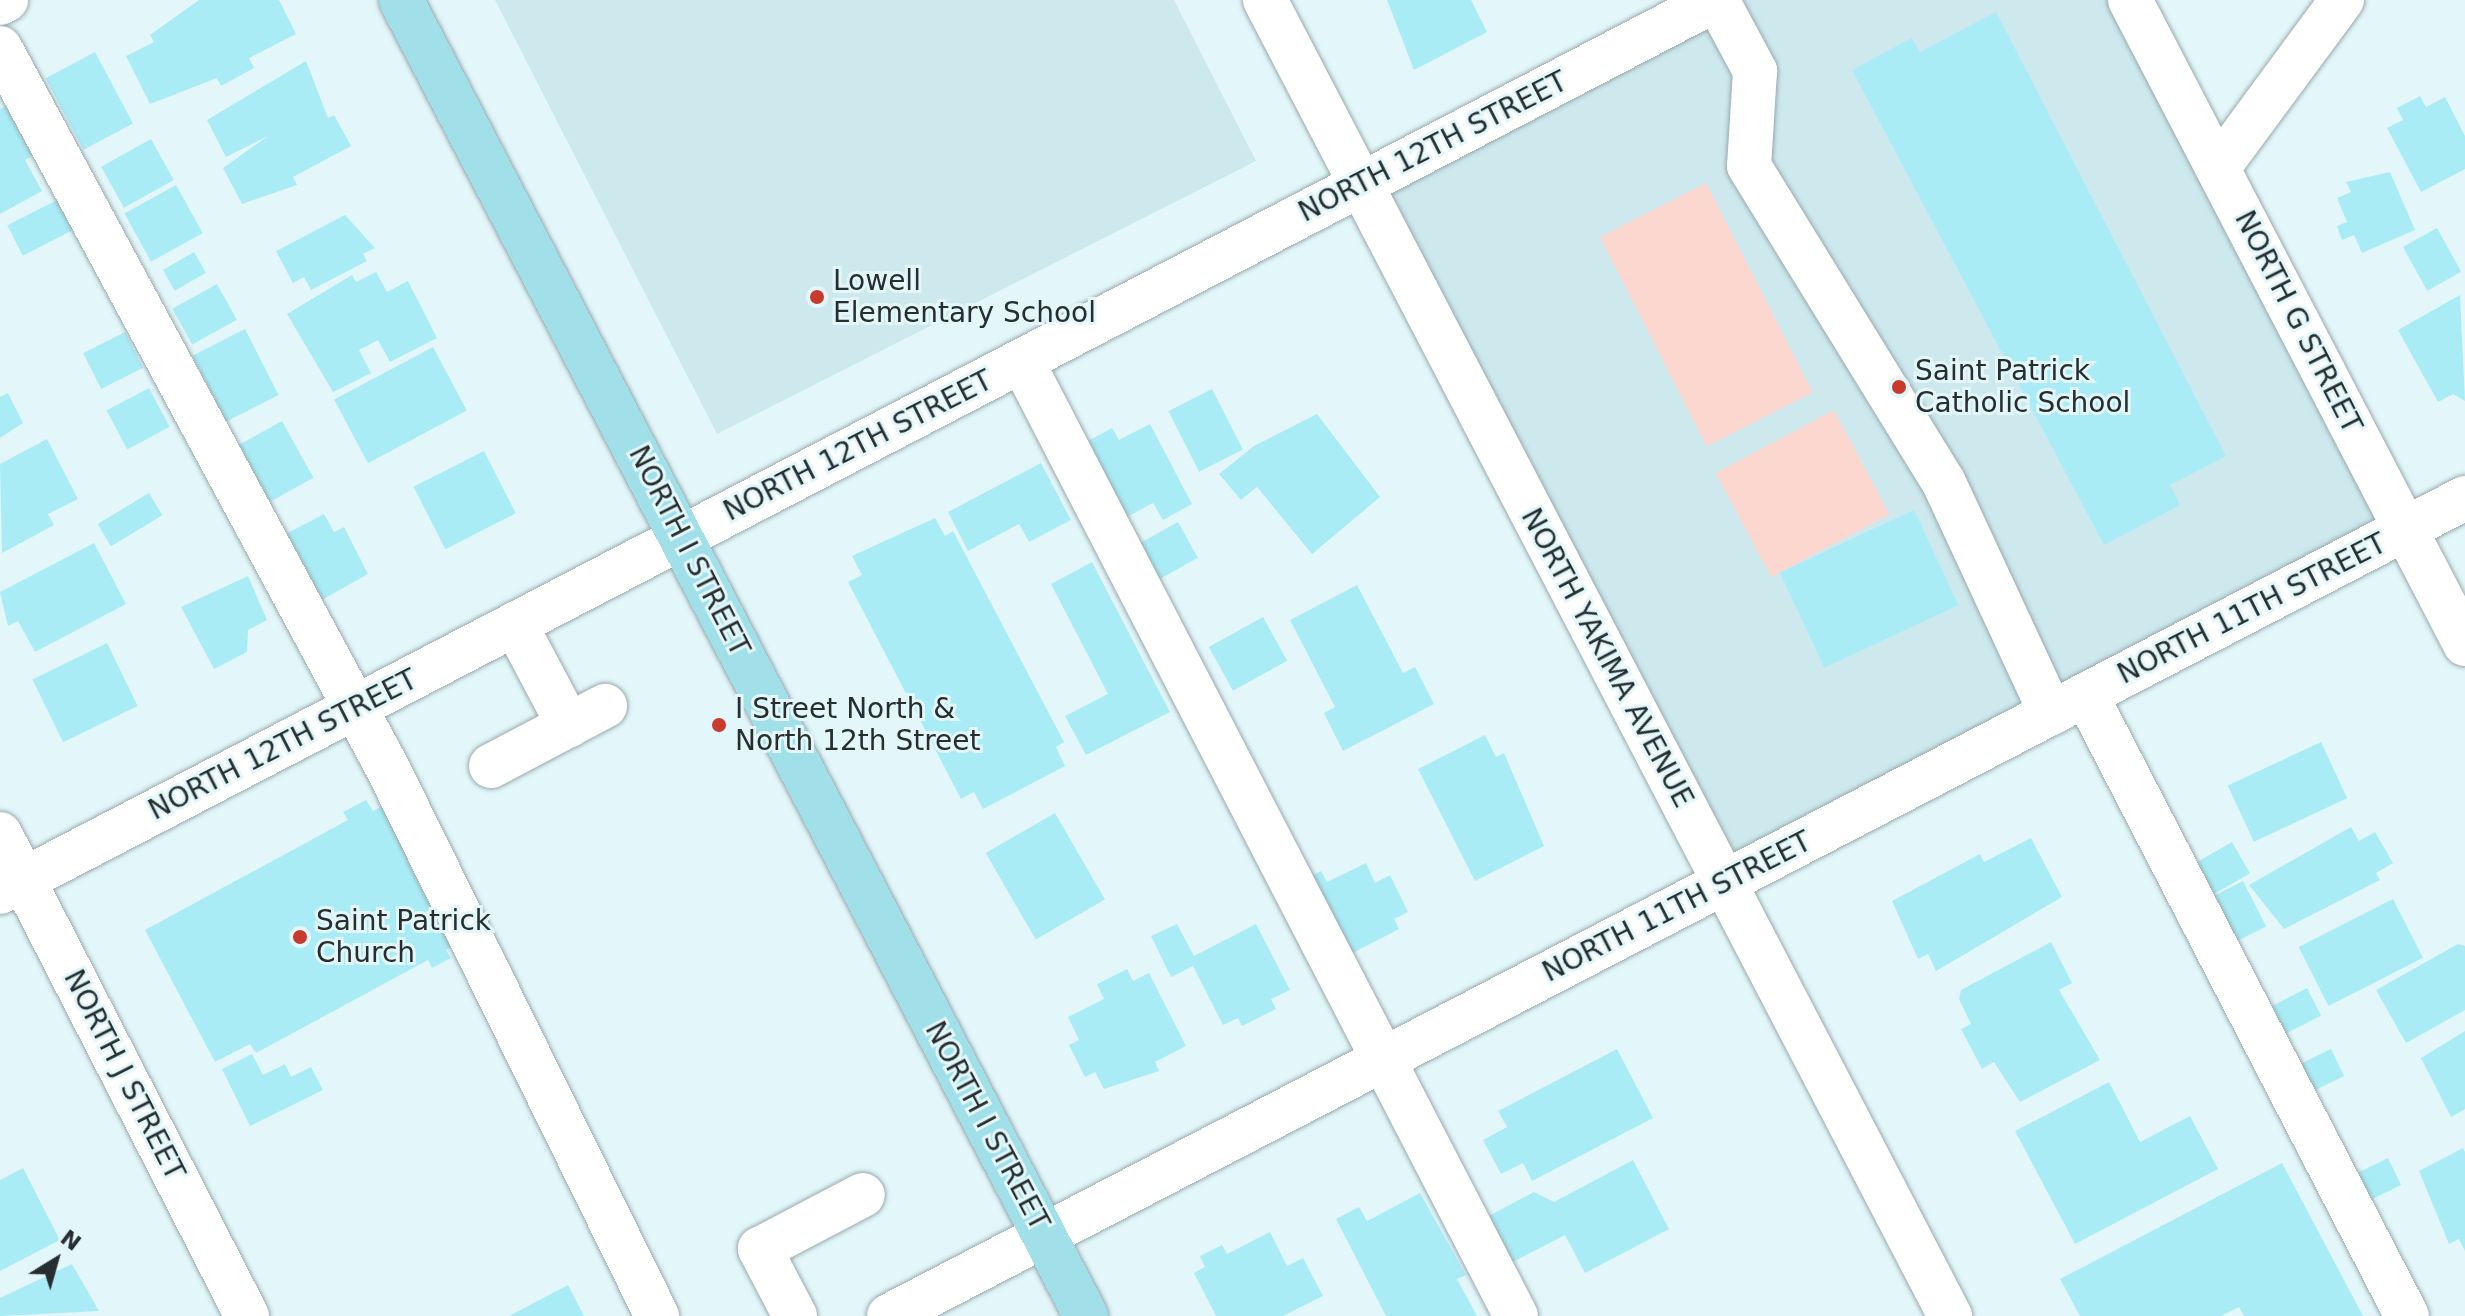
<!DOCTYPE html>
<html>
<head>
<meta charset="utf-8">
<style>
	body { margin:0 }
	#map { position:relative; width:2465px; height:1316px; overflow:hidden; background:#e3f7fa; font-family:"DejaVu Sans",sans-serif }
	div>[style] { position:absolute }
	.built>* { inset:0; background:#cde9ee }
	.green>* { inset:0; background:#fbd7d0; transform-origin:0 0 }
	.building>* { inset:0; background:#aaecf6; transform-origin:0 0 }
	.roads { filter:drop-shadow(0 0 2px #98aaad) drop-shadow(0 0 2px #98aaad) }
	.minor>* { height:44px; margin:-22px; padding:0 22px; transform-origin:22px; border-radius:22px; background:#fff }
	.major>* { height:44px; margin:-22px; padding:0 22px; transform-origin:22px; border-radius:22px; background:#a1e0e9 }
	.dots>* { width:22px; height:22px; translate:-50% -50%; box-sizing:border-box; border:4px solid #e3f7fa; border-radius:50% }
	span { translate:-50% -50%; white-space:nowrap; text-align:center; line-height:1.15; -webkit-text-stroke:6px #e3f7fa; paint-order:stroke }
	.street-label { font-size:28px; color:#262e2f }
	.poi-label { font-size:28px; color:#262e2f }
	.left { translate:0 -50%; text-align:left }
	.north { position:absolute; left:16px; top:1220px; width:80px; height:80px; -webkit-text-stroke:6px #e3f7fa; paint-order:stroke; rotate:37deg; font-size:22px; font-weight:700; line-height:32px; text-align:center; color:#262e2f }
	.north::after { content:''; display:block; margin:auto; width:28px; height:36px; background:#262e2f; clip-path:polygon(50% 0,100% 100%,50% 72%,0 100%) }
</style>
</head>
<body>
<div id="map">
	<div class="built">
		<div style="clip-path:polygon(495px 0,1174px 0,1256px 161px,717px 434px)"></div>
		<div style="clip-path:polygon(1716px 0,2130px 0,2406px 529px,1724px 882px,1363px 184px)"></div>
	</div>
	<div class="green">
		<div style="left:1706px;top:183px;width:235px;height:119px;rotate:63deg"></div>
		<div style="left:1834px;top:410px;width:118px;height:134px;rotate:62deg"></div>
	</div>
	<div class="building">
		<div style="clip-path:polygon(199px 0,279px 0,296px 34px,249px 58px,254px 68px,221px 86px,217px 78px,150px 104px,126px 56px,154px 42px,150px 35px)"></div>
		<div style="clip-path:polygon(1387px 0,1471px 0,1487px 32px,1414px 70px)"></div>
		<div style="clip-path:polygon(1996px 12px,2226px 456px,2170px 485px,2180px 505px,2104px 545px,1852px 70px,1912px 38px,1920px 52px)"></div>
		<div style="left:95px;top:52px;width:81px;height:56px;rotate:62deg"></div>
		<div style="clip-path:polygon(306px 61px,328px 118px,334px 115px,351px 146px,293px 177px,297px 185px,242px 204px,223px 168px,268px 136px,226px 157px,207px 120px)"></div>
		<div style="clip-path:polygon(2420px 96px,2426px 107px,2445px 97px,2465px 136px,2465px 169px,2421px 192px,2387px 128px,2403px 120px,2397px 108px)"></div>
		<div style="clip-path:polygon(17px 100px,45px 149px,25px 160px,42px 191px,0 214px,0 109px)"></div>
		<div style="left:151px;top:139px;width:47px;height:57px;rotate:61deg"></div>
		<div style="clip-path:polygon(2390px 172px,2415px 230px,2362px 253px,2354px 235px,2342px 240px,2337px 226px,2347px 222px,2337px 198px,2351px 192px,2346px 182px)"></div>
		<div style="left:176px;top:185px;width:55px;height:59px;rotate:61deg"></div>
		<div style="left:59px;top:199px;width:34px;height:58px;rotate:63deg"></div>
		<div style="clip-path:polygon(345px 215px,375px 248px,363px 254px,367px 261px,311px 290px,304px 277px,293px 283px,276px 251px)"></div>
		<div style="left:2437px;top:228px;width:50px;height:39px;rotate:61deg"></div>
		<div style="left:194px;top:252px;width:24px;height:36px;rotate:60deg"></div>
		<div style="clip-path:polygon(376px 272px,387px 292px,408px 281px,437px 338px,390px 362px,378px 340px,359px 350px,371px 373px,333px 392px,287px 314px,352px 275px,356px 282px)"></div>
		<div style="left:217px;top:284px;width:41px;height:51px;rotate:61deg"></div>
		<div style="clip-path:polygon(2460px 295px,2465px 401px,2453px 394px,2438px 402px,2398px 330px)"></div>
		<div style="left:245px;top:329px;width:74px;height:59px;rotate:63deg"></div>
		<div style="left:125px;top:332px;width:40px;height:47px;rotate:63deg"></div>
		<div style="left:433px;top:347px;width:72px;height:112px;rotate:62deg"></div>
		<div style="left:149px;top:388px;width:44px;height:48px;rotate:62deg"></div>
		<div style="left:1212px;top:389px;width:68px;height:49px;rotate:63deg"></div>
		<div style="clip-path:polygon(8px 393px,23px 423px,0 438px,0 397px)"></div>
		<div style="clip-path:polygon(1317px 414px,1380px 497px,1312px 554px,1257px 487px,1241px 500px,1219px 474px,1254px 446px)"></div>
		<div style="left:282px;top:421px;width:65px;height:50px;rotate:61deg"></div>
		<div style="clip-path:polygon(1150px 424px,1192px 504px,1163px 520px,1153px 503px,1125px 518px,1084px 443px,1112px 428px,1119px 440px)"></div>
		<div style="clip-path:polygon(47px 439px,78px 499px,48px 514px,54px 525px,2px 553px,0 464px)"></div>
		<div style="left:484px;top:451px;width:70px;height:79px;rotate:63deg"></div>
		<div style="clip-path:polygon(1041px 463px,1071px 520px,1029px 542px,1019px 524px,968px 551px,948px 512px)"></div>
		<div style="left:149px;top:493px;width:26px;height:60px;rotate:59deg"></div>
		<div style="left:1914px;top:510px;width:105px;height:148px;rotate:65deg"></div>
		<div style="clip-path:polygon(324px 514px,334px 532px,344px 527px,368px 574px,320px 601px,284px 535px)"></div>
		<div style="clip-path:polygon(935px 518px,945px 536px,953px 531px,1064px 742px,1056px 747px,1065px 766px,983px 809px,974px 792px,961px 799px,848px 582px,862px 575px,852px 556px)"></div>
		<div style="left:1178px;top:522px;width:41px;height:47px;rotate:61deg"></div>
		<div style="clip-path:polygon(94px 543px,126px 604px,35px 652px,18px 621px,8px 626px,0 592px)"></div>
		<div style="clip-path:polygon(1092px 562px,1170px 712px,1086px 755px,1065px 716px,1108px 694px,1051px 584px)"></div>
		<div style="clip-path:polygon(248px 576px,267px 620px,248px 630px,247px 652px,214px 669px,181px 607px)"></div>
		<div style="clip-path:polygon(1357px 585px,1403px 673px,1415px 667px,1434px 704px,1343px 751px,1324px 713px,1335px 707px,1290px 620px)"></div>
		<div style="left:1263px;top:617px;width:50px;height:62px;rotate:61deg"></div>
		<div style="left:107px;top:643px;width:70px;height:83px;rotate:64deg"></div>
		<div style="clip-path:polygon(1485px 735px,1496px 757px,1504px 753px,1544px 846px,1475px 881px,1418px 769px)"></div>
		<div style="left:2321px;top:742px;width:62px;height:103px;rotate:65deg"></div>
		<div style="clip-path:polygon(366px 800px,373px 811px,382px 806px,396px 831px,455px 944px,446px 950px,451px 958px,432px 968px,428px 960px,256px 1053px,250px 1044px,215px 1062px,145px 930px,348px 820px,343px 812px)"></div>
		<div style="left:1055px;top:813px;width:100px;height:80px;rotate:60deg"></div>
		<div style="clip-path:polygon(2351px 827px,2359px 841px,2375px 832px,2393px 863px,2376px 873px,2380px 880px,2284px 929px,2249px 885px)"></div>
		<div style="clip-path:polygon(2031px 838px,2062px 897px,1936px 971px,1928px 954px,1918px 959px,1892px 901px,1980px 854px,1984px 862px)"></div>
		<div style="left:2232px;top:842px;width:36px;height:52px;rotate:60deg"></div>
		<div style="clip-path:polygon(1366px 863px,1375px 883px,1390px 875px,1408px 912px,1394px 919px,1399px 929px,1345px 957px,1306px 879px,1321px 871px,1327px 882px)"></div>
		<div style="left:2243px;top:881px;width:51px;height:45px;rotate:63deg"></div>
		<div style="left:2393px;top:899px;width:66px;height:106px;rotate:63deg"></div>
		<div style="clip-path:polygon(1177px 924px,1194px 956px,1256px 924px,1290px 990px,1271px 999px,1276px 1009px,1242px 1026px,1238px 1018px,1223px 1025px,1193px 966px,1171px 977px,1151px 936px)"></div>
		<div style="clip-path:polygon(2051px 942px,2072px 983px,2059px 990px,2100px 1060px,2020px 1102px,1994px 1062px,1982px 1069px,1961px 1029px,1971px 1024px,1959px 999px,1961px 990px)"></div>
		<div style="clip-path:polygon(2458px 944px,2465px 946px,2465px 1010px,2406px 1043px,2376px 990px)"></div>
		<div style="clip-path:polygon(1127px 969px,1133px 981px,1149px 973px,1186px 1046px,1155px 1062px,1159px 1071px,1104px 1089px,1095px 1072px,1085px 1077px,1069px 1045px,1079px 1040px,1068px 1017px,1104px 999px,1097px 984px)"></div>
		<div style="left:2307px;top:988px;width:31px;height:55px;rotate:63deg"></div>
		<div style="clip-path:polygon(2465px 1031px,2465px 1109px,2451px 1117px,2421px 1058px)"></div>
		<div style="clip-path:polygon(1617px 1049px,1653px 1118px,1532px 1181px,1523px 1163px,1501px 1174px,1483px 1140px,1507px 1127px,1498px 1111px)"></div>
		<div style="left:2331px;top:1049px;width:30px;height:43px;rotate:64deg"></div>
		<div style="clip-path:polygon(252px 1054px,263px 1075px,285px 1064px,291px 1077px,311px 1067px,323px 1090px,250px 1126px,222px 1069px)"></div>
		<div style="clip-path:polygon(2109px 1082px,2140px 1142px,2190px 1116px,2218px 1169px,2075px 1244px,2015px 1131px)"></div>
		<div style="clip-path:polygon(2463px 1148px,2465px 1152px,2465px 1251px,2459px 1239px,2449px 1244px,2419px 1171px)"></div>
		<div style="left:2388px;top:1158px;width:30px;height:38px;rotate:64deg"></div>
		<div style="clip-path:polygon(1633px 1160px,1669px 1229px,1585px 1273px,1565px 1235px,1507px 1265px,1483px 1219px,1534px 1192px,1554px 1202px)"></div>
		<div style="clip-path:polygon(2282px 1163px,2363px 1316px,2244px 1316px,2239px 1307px,2221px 1316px,2080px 1316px,2060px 1279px)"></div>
		<div style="clip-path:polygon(23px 1168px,60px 1240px,0 1271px,0 1180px)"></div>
		<div style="clip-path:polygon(1420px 1193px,1466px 1275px,1457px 1279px,1477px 1316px,1386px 1316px,1336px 1219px,1359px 1207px,1367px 1221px)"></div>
		<div style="clip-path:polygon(1270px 1232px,1287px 1266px,1303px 1258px,1323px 1296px,1283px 1316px,1216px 1316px,1194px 1273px,1205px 1267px,1200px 1256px,1222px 1245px,1227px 1254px)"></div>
		<div style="clip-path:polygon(72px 1264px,99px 1311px,0 1316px,0 1298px)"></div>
		<div style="clip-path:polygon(568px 1285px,584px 1316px,509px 1316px)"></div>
	</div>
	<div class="roads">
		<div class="minor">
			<div style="left:1265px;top:0;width:1484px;rotate:62.5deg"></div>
			<div style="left:1717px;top:0;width:81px;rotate:61.8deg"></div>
			<div style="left:1755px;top:71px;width:95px;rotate:93.6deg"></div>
			<div style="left:1749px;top:166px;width:372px;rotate:58.4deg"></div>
			<div style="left:1944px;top:483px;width:254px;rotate:65.1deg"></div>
			<div style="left:2130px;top:0;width:726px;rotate:62.52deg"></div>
			<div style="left:0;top:3px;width:7px;rotate:-27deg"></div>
			<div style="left:0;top:48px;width:819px;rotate:61.71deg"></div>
			<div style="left:388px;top:769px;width:610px;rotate:63.81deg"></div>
			<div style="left:2218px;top:168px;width:209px;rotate:-53.6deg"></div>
			<div style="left:1022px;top:361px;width:1075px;rotate:62.65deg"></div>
			<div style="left:515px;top:624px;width:115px;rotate:62.1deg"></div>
			<div style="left:2086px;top:695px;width:699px;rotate:62.67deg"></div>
			<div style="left:491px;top:766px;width:129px;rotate:-27.8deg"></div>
			<div style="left:0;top:834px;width:542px;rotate:62.87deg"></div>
			<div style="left:0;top:892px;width:1934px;rotate:-27.47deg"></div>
			<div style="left:795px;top:1316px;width:76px;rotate:-117.6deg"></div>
			<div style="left:760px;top:1249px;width:116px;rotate:-27.7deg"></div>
			<div style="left:889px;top:1316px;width:1776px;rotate:-27.43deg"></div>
		</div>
		<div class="major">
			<div style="left:401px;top:0;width:1484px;rotate:62.5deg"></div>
		</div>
	</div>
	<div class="dots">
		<div style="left:817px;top:297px;background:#c83b2c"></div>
		<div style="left:1899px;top:387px;background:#c83b2c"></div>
		<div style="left:719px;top:725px;background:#c83b2c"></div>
		<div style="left:300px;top:937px;background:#c83b2c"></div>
	</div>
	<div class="street-label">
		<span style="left:1433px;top:147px;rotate:-27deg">NORTH 12TH STREET</span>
		<span style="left:2298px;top:322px;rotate:63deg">NORTH G STREET</span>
		<span style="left:858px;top:446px;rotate:-27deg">NORTH 12TH STREET</span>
		<span style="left:689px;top:551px;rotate:63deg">NORTH I STREET</span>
		<span style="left:2252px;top:609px;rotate:-27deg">NORTH 11TH STREET</span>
		<span style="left:1607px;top:658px;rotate:62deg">NORTH YAKIMA AVENUE</span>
		<span style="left:283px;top:745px;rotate:-27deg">NORTH 12TH STREET</span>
		<span style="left:1677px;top:907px;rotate:-27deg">NORTH 11TH STREET</span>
		<span style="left:124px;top:1075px;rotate:63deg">NORTH J STREET</span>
		<span style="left:987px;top:1126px;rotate:62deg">NORTH I STREET</span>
	</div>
	<div class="poi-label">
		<span class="left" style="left:833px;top:297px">Lowell<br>Elementary School</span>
		<span class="left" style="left:1915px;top:387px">Saint Patrick<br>Catholic School</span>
		<span class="left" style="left:735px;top:725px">I Street North &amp;<br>North 12th Street</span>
		<span class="left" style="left:316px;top:937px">Saint Patrick<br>Church</span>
	</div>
	<div class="north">N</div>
</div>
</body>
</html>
